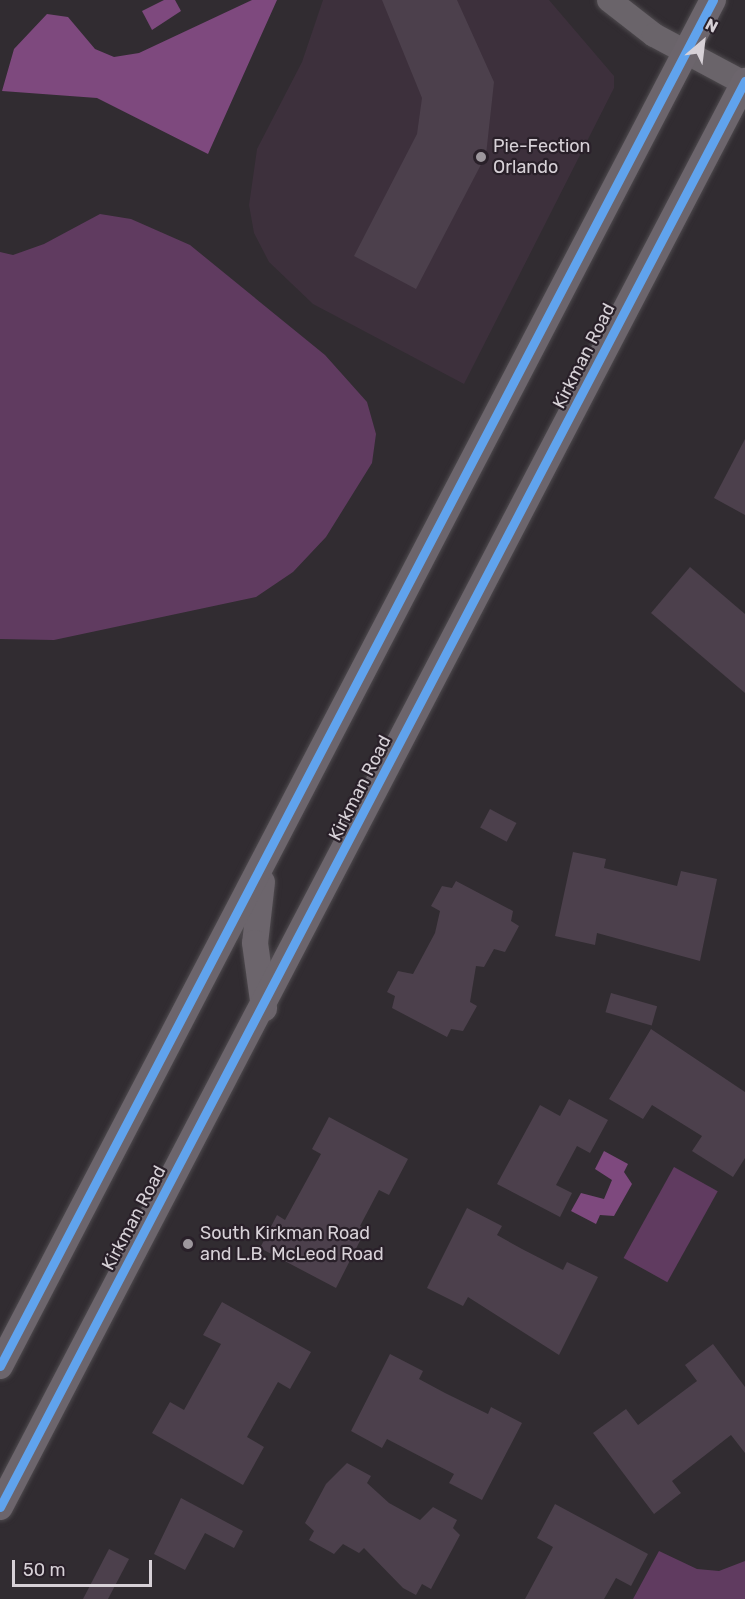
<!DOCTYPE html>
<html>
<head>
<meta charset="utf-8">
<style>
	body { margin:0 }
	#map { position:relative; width:745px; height:1599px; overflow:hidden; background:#312c31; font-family:Rubik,sans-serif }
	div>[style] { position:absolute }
	.built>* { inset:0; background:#3d303c }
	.green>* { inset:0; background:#603b60; transform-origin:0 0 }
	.water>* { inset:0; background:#7e497e }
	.building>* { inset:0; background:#4c404c; transform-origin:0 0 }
	.roads { filter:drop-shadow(0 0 2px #4e4a4e) drop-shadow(0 0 2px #4e4a4e) }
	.secondary>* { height:24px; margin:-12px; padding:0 12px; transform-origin:12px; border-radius:12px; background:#6a646a }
	.primary>* { height:26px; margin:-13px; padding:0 13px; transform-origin:13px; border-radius:13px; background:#6c656c }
	.cycleway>* { height:9px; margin:-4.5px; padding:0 4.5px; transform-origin:4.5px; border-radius:4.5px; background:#60a3ed }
	.dots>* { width:16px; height:16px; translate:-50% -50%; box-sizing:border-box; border:3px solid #292029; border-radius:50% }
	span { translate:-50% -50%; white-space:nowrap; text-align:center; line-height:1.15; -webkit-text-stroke:4.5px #292029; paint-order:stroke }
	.poi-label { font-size:18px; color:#d7d1d7 }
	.left { translate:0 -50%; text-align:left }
	.street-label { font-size:18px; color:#d7d1d7 }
	.north { position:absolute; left:673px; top:12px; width:60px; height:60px; -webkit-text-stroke:4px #292029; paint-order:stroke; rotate:28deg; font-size:16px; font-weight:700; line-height:24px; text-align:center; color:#d7d1d7 }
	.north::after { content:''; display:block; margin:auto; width:21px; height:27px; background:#d7d1d7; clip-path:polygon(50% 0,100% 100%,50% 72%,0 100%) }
	.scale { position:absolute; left:12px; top:1560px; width:140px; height:27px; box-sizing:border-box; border:3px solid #d7d1d7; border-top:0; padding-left:8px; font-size:18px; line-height:21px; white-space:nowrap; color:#d7d1d7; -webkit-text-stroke:4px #292029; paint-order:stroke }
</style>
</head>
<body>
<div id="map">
	<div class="built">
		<div style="clip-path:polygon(323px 0,549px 0,614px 76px,614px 88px,464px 384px,313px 304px,269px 262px,254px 233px,249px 205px,257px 149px,302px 62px)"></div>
	</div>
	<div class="green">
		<div style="clip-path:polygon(100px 214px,131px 219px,190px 245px,325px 355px,367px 402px,376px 434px,372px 463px,326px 537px,293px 572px,256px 597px,54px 640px,0 639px,0 252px,13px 255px,44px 244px)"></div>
		<div style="left:674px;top:1167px;width:50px;height:104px;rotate:29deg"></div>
		<div style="clip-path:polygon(659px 1551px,697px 1569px,719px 1571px,745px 1561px,745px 1599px,633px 1599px)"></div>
	</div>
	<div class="water">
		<div style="clip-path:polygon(164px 0,175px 0,181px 11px,152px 30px,142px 11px)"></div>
		<div style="clip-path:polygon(252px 0,277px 0,208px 154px,97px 98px,2px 91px,14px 49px,47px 14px,68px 17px,95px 49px,114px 57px,139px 53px)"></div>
		<div style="clip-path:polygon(604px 1151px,628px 1164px,624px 1172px,632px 1184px,614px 1216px,600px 1215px,596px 1224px,571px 1211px,581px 1193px,604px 1199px,612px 1180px,595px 1169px)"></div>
	</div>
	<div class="building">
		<div style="clip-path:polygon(382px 0,457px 0,494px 82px,486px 155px,416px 289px,354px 256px,417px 134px,422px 98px)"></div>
		<div style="clip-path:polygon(745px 439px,745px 515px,714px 498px)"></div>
		<div style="clip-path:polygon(690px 567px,745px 614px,745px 693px,651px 613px)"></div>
		<div style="left:490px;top:809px;width:30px;height:21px;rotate:28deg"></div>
		<div style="clip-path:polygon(573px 852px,606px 859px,604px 868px,677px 886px,681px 871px,717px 879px,700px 961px,597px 933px,595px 945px,555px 936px)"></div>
		<div style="clip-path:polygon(456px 881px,513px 911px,511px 921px,519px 926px,505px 952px,494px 949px,484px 967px,476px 966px,470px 1002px,477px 1006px,463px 1031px,451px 1029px,447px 1037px,392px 1008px,395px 996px,387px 992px,398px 971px,413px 974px,435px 933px,440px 911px,431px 906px,442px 886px,452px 888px)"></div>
		<div style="left:611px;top:993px;width:48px;height:20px;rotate:16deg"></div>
		<div style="clip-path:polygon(651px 1029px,745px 1092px,745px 1158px,733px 1177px,692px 1151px,702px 1136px,652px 1105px,643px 1119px,609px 1099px)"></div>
		<div style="clip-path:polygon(569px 1099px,608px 1120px,590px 1153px,577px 1146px,556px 1185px,572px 1193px,560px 1217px,497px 1184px,540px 1105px,560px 1116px)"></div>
		<div style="clip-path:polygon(329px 1117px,408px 1159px,389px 1195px,379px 1190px,360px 1226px,366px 1229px,336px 1288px,260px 1248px,277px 1215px,285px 1220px,321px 1154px,312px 1149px)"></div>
		<div style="clip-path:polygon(467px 1208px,502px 1226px,497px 1235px,522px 1249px,563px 1270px,567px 1262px,598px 1277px,559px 1355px,468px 1297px,463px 1306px,427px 1288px)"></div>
		<div style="clip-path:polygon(222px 1302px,311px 1352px,290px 1389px,278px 1382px,247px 1437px,264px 1447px,243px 1485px,152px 1433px,170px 1402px,184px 1410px,221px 1344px,203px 1335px)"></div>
		<div style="clip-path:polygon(713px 1344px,745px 1387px,745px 1453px,731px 1435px,672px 1481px,681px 1493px,654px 1514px,593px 1433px,626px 1409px,638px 1425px,697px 1381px,685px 1365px)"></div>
		<div style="clip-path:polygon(390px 1354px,423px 1371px,419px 1379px,445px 1393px,488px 1414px,491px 1407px,522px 1423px,482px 1500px,449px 1483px,454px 1474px,429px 1461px,387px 1439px,382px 1448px,351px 1431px)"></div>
		<div style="clip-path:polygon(347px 1463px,371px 1476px,367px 1483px,389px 1503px,420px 1520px,433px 1507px,457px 1520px,453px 1528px,460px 1535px,431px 1589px,422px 1584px,416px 1595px,403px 1588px,364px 1548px,359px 1553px,343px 1544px,334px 1554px,309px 1540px,314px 1531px,305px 1523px,326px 1484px)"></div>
		<div style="clip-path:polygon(181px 1498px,243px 1531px,234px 1548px,205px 1533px,185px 1570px,154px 1554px)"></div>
		<div style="clip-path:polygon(555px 1504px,648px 1554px,631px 1586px,616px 1578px,604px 1599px,525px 1599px,553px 1547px,537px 1538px)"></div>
		<div style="clip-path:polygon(109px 1549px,129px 1559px,108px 1599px,83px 1599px)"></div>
	</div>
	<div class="roads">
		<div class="secondary">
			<div style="left:609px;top:0;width:57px;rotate:37.9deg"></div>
			<div style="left:654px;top:35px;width:102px;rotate:28.1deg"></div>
		</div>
		<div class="primary">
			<div style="left:262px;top:882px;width:61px;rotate:96.5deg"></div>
			<div style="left:255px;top:943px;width:66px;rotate:82.1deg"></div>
			<div style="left:0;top:1366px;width:1541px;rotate:-62.44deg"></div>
			<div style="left:0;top:1507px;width:1609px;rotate:-62.42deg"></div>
		</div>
	</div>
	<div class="cycleway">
		<div style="left:0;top:1366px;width:1541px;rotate:-62.44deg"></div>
		<div style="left:0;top:1507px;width:1609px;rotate:-62.42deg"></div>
	</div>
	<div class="dots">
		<div style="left:481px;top:157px;background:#9d979d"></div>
		<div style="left:188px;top:1244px;background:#9d979d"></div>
	</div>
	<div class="poi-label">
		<span class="left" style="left:493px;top:157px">Pie-Fection<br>Orlando</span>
		<span class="left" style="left:200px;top:1244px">South Kirkman Road<br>and L.B. McLeod Road</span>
	</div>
	<div class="street-label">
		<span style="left:584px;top:356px;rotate:-63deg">Kirkman Road</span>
		<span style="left:360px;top:788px;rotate:-63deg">Kirkman Road</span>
		<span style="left:134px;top:1218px;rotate:-62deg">Kirkman Road</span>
	</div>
	<div class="north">N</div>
	<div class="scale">50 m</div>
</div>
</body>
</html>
